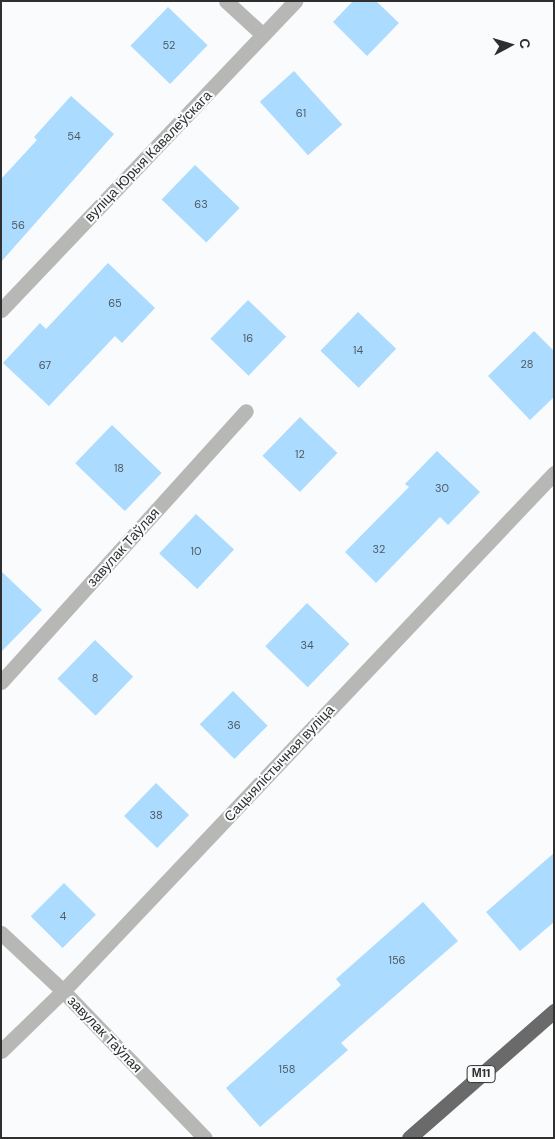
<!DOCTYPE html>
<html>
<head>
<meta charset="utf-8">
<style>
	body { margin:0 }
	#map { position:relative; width:555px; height:1139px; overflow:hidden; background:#fafbfc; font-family:"DM Sans",sans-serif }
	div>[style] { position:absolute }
	.building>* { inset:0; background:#abdbff; transform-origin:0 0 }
	.street>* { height:15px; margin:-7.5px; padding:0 7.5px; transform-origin:7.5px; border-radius:7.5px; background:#b7b7b6 }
	.highway>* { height:15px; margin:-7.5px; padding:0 7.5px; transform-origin:7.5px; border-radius:7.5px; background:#696a69 }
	span { translate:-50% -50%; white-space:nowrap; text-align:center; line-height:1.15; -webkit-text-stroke:4px #fafbfc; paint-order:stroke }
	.number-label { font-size:11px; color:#4e5a63 }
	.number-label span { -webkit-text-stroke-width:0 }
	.shield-label span { padding:1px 4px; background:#fafbfc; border:1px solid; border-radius:4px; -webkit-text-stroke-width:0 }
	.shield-label { font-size:12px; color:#2f2f2f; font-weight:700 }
	.street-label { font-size:14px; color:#2f2f2f }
	.frame { position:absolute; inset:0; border:2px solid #2f2f2f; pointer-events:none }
	.north { position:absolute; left:485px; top:20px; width:50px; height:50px; -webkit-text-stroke:4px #fafbfc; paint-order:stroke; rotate:84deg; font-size:14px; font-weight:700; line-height:20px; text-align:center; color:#2f2f2f }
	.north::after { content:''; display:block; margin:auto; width:18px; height:22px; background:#2f2f2f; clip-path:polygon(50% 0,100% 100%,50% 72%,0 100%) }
</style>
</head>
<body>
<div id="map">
	<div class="building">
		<div style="clip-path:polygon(353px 1px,376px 1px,399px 23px,367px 56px,333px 22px)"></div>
		<div style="left:168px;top:7px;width:55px;height:54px;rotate:44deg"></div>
		<div style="left:294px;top:71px;width:72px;height:46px;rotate:48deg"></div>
		<div style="clip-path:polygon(71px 96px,114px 134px,1px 262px,1px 179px,37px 140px,34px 137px)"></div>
		<div style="left:195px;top:165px;width:62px;height:48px;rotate:44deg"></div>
		<div style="clip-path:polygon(108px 263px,155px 308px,122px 343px,115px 336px,49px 406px,3px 363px,40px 323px,46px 329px)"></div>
		<div style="left:248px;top:300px;width:53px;height:54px;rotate:44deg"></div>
		<div style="left:358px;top:312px;width:53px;height:54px;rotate:44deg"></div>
		<div style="clip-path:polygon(534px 331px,554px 351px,554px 397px,530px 420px,488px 376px)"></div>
		<div style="left:300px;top:417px;width:52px;height:54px;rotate:44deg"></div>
		<div style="left:112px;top:425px;width:69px;height:53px;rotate:44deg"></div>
		<div style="clip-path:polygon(437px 451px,480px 492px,448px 525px,440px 517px,376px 583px,345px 552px,409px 487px,405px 484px)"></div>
		<div style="left:196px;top:514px;width:52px;height:54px;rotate:43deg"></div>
		<div style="clip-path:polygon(1px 571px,42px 610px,1px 652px)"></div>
		<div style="left:307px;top:603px;width:59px;height:60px;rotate:44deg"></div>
		<div style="left:95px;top:640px;width:53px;height:54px;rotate:44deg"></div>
		<div style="left:233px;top:691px;width:49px;height:47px;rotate:45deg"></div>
		<div style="left:156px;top:783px;width:46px;height:46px;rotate:44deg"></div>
		<div style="clip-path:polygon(554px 853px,554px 922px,520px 951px,486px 912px)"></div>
		<div style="left:64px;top:883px;width:45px;height:47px;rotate:45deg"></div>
		<div style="clip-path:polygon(423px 902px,458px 941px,341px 1043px,348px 1050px,260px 1127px,226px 1088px,341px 985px,336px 979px)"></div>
	</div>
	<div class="street">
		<div style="left:226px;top:1px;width:50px;rotate:42.6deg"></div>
		<div style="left:1px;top:310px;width:427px;rotate:-46.4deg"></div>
		<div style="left:1px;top:682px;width:365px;rotate:-47.9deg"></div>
		<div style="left:1px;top:933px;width:85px;rotate:43.1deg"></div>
		<div style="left:63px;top:991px;width:204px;rotate:46deg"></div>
		<div style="left:1px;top:1051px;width:86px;rotate:-44.1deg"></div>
		<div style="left:63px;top:991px;width:714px;rotate:-46.53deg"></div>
	</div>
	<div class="highway">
		<div style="left:409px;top:1138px;width:193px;rotate:-41.2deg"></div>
	</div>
	<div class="number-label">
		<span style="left:169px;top:45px">52</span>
		<span style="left:301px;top:113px">61</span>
		<span style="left:74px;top:136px">54</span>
		<span style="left:201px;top:204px">63</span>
		<span style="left:18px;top:225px">56</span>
		<span style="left:115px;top:303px">65</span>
		<span style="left:248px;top:338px">16</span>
		<span style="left:358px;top:350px">14</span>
		<span style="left:527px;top:364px">28</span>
		<span style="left:45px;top:365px">67</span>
		<span style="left:300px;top:454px">12</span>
		<span style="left:119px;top:468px">18</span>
		<span style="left:442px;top:488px">30</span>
		<span style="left:379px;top:549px">32</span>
		<span style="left:196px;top:551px">10</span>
		<span style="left:307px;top:645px">34</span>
		<span style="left:95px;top:678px">8</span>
		<span style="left:234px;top:725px">36</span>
		<span style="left:156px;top:815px">38</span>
		<span style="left:63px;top:916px">4</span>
		<span style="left:397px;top:960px">156</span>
		<span style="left:287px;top:1069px">158</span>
	</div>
	<div class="shield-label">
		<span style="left:481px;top:1074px">М11</span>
	</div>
	<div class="street-label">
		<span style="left:148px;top:156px;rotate:-46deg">вуліца Юрыя Кавалеўскага</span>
		<span style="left:123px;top:547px;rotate:-48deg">завулак Таўлая</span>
		<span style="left:279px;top:763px;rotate:-47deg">Сацыялістычная вуліца</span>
		<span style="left:105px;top:1034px;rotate:46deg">завулак Таўлая</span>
	</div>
	<div class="frame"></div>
	<div class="north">С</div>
</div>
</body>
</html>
